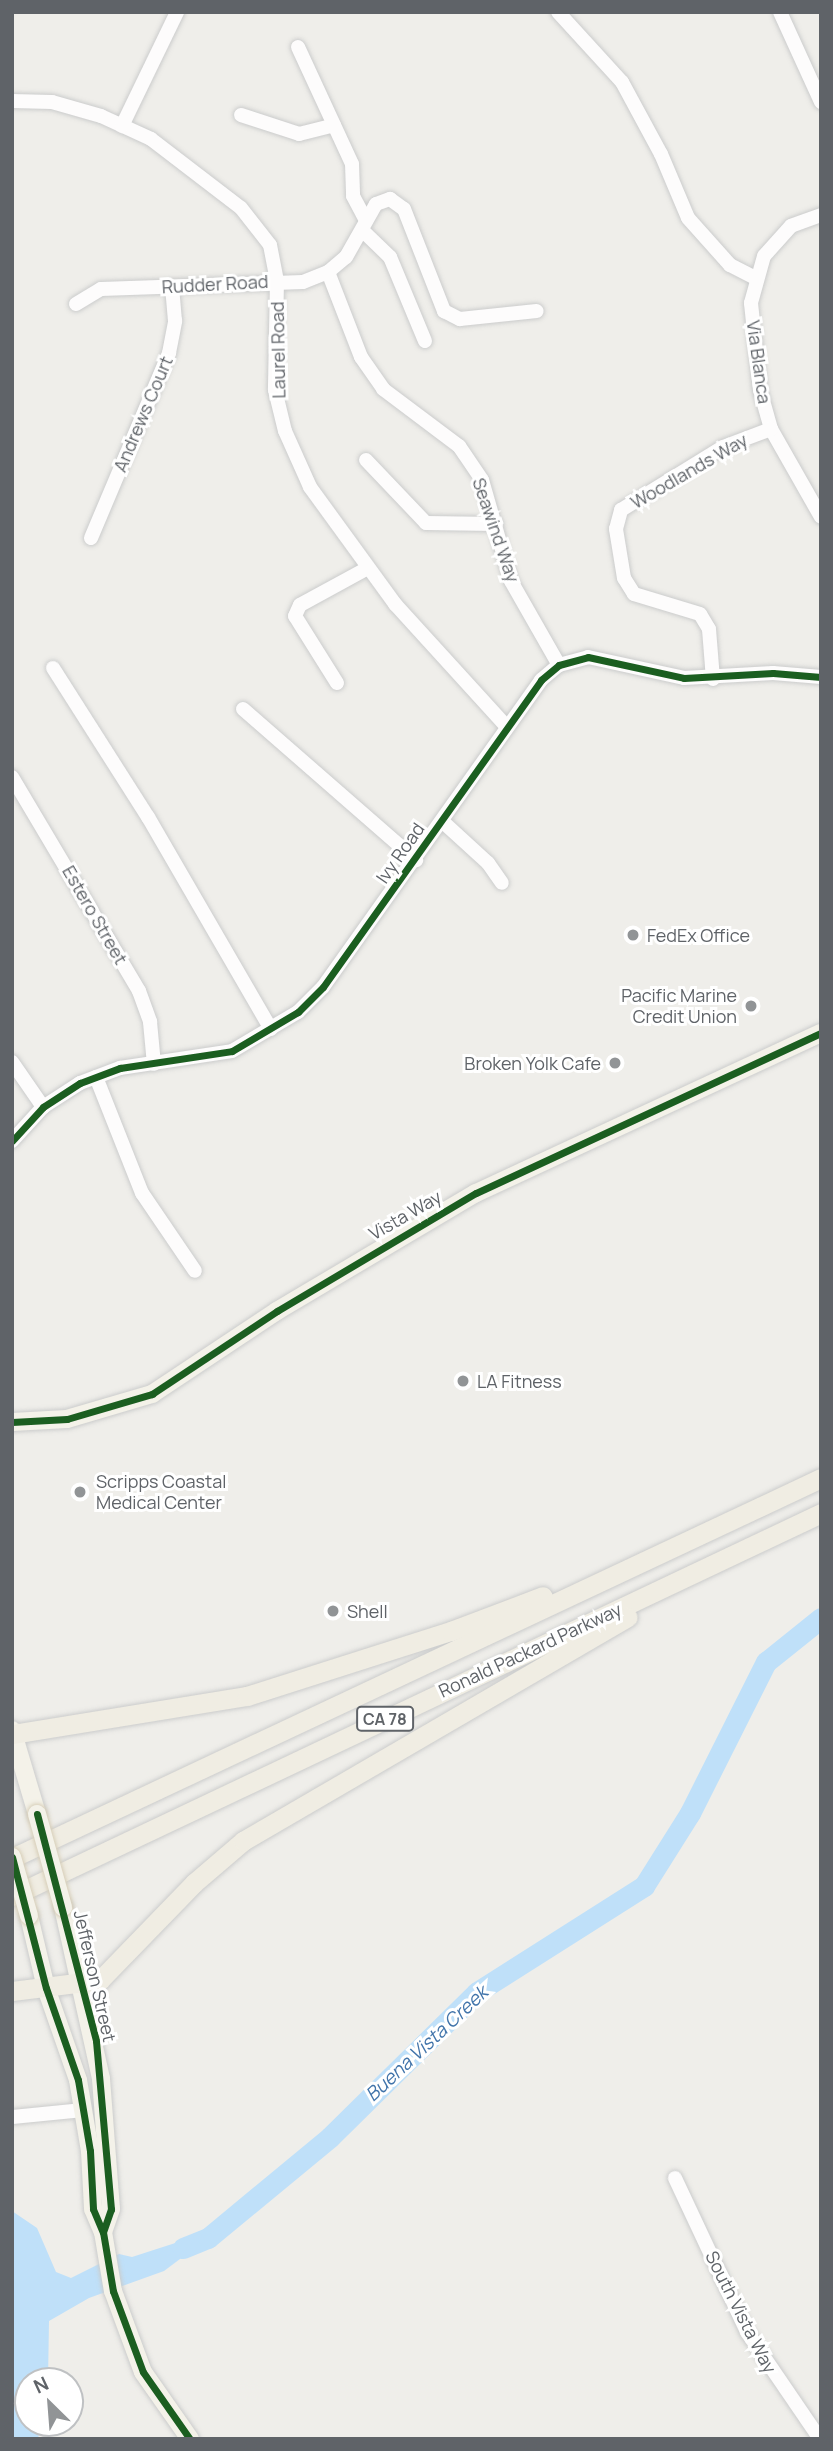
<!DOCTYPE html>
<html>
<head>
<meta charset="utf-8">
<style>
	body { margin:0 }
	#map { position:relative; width:833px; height:2451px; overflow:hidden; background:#efeeea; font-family:Manrope,sans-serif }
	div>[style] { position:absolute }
	.water>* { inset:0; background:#bfe0f9 }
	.river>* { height:21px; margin:-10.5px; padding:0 10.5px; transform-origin:10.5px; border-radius:10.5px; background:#bfe0f9 }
	.roads { filter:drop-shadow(0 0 2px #cbcccc) drop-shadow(0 0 2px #cbcccc) }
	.minor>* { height:14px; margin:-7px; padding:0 7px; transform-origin:7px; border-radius:7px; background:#fdfcfc }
	.major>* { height:18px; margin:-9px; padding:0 9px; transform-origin:9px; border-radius:9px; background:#f4f2e9 }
	.highway>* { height:19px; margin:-9.5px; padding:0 9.5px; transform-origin:9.5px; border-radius:9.5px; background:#f0ede3 }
	.bridges { filter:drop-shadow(0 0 2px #d7ceb8) drop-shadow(0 0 2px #d7ceb8) }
	.major-bridge>* { height:18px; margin:-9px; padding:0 9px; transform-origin:9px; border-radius:9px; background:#f4f2e9 }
	.cycleway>* { height:7px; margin:-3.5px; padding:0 3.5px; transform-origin:3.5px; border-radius:3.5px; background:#1b5e20 }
	.dots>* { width:19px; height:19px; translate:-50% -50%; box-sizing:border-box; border:4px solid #fff; border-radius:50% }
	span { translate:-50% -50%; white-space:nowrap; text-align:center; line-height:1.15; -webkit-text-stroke:6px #fff; paint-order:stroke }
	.shield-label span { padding:2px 5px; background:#fff; border:2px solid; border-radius:5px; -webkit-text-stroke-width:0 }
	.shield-label { font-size:16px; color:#5f6368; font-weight:700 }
	.street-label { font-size:18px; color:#5f6368 }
	.poi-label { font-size:18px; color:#5f6368 }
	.left { translate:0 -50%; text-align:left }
	.right { translate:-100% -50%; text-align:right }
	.water-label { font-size:19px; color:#4174aa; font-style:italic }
	.frame { position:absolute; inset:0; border:14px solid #5f6368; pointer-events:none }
	.north { position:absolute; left:14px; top:2367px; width:70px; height:70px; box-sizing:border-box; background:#fff; border:2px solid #bfc1c3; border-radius:50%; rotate:335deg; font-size:19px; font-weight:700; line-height:28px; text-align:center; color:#5f6368 }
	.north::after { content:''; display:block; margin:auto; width:24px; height:32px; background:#919496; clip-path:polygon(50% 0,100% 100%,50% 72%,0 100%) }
</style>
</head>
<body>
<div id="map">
	<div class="water">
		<div style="clip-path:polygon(12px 2211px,37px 2228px,56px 2272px,71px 2278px,119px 2254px,132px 2257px,200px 2235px,208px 2238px,164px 2271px,89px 2298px,49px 2321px,48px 2381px,28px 2381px,28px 2423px,41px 2423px,38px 2439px,12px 2439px)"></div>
	</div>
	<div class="river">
		<div style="left:183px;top:2248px;width:27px;rotate:-22deg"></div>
		<div style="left:208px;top:2238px;width:158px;rotate:-39.6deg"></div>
		<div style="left:330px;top:2137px;width:206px;rotate:-44.6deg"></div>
		<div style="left:477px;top:1992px;width:198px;rotate:-32.4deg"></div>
		<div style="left:644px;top:1886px;width:86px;rotate:-57.8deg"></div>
		<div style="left:690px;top:1813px;width:169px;rotate:-63.3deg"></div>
		<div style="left:766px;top:1662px;width:70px;rotate:-38.7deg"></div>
	</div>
	<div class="roads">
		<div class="minor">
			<div style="left:558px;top:12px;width:95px;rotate:47.6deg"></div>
			<div style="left:622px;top:82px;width:82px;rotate:61.6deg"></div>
			<div style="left:661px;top:154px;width:69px;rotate:67.1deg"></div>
			<div style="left:688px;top:218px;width:63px;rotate:48.2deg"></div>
			<div style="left:730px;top:265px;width:28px;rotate:27deg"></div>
			<div style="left:780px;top:12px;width:99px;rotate:65.5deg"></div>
			<div style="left:298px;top:47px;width:129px;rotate:65.2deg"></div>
			<div style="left:352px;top:164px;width:32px;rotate:88deg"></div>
			<div style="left:353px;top:196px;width:27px;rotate:62deg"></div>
			<div style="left:12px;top:101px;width:40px;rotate:1.4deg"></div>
			<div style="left:52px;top:102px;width:51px;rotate:15.9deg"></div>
			<div style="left:101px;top:116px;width:55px;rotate:24.7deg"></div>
			<div style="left:151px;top:139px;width:113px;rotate:37.5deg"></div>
			<div style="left:241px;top:208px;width:47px;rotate:51.9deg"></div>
			<div style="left:270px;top:245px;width:37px;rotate:79deg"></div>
			<div style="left:277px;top:281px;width:109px;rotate:91.1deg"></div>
			<div style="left:275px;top:390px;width:42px;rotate:76.3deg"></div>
			<div style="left:285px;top:431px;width:61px;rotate:65.9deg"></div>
			<div style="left:310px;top:487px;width:145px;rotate:54deg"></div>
			<div style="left:395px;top:604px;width:166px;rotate:47.7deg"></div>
			<div style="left:241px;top:115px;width:61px;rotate:18.1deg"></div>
			<div style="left:299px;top:134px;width:36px;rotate:-14deg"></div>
			<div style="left:122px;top:126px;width:127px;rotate:-64.2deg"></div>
			<div style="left:821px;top:215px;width:32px;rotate:160deg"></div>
			<div style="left:791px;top:226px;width:40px;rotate:132deg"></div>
			<div style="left:764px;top:256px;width:49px;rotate:105.5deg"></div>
			<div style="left:751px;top:303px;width:87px;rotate:84.1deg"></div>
			<div style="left:760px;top:390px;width:41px;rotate:74.2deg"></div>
			<div style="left:771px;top:429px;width:101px;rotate:60.4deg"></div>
			<div style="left:362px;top:230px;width:39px;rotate:44deg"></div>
			<div style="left:390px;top:257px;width:91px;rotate:67.4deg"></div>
			<div style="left:328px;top:272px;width:91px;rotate:68.8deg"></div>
			<div style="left:361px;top:357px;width:39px;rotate:55deg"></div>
			<div style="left:383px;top:389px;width:95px;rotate:36.9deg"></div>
			<div style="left:459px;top:446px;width:41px;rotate:55.9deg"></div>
			<div style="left:482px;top:480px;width:105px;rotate:74deg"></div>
			<div style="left:511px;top:581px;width:97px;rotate:60.3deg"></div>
			<div style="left:76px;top:304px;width:29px;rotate:-31deg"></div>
			<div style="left:101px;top:289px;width:202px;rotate:-2deg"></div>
			<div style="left:303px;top:282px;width:27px;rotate:-22deg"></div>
			<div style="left:328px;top:272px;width:23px;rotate:-40deg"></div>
			<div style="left:346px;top:257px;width:61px;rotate:-60.5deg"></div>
			<div style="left:376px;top:204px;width:15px;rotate:-20deg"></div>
			<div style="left:390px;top:199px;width:17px;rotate:36deg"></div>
			<div style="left:404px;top:209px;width:110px;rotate:68.6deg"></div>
			<div style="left:444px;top:311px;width:18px;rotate:27deg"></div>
			<div style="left:460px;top:319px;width:77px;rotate:-5.9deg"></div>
			<div style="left:366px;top:460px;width:87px;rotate:46.4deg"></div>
			<div style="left:426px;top:523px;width:70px;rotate:0.8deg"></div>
			<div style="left:91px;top:538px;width:201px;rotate:-67.1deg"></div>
			<div style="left:169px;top:353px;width:33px;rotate:-79deg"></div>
			<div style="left:175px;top:321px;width:35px;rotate:-95deg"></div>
			<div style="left:53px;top:668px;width:177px;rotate:57.5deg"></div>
			<div style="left:148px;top:817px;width:245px;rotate:59.9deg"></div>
			<div style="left:713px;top:679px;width:50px;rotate:-94.6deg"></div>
			<div style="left:709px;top:629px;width:17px;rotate:-121deg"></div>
			<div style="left:700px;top:614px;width:69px;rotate:-163.1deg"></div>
			<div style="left:634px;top:594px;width:19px;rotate:-122deg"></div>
			<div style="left:624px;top:578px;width:50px;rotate:-99.3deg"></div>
			<div style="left:616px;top:529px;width:20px;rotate:-75deg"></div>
			<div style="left:621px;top:510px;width:120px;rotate:-31.7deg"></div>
			<div style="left:723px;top:447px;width:51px;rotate:-20.6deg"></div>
			<div style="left:337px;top:683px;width:79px;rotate:-122.1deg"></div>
			<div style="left:295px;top:616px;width:12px;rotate:-66deg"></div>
			<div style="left:300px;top:605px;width:77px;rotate:-28.6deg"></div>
			<div style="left:243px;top:709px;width:230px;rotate:41.1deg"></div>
			<div style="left:12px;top:777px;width:249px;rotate:59.3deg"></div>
			<div style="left:139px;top:991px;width:33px;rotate:70deg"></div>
			<div style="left:150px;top:1022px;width:42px;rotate:84.6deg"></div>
			<div style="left:442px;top:821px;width:62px;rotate:42.4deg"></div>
			<div style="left:488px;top:863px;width:24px;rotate:55deg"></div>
			<div style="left:12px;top:1062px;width:55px;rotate:55.4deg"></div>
			<div style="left:96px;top:1077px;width:125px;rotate:68.4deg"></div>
			<div style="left:142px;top:1193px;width:94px;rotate:55.8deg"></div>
			<div style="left:12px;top:1141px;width:46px;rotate:-47.6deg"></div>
			<div style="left:43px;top:1107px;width:44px;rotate:-33deg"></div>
			<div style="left:80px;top:1083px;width:43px;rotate:-20.6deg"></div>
			<div style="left:120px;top:1068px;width:113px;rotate:-8.6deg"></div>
			<div style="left:232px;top:1051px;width:77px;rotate:-30.6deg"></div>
			<div style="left:298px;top:1012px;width:35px;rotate:-45deg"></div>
			<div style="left:323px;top:987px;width:377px;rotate:-54.6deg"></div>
			<div style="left:541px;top:680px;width:23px;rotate:-40deg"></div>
			<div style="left:559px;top:665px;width:30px;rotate:-15deg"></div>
			<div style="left:588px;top:657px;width:98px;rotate:12.3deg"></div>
			<div style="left:684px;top:678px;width:89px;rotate:-3.2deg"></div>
			<div style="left:773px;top:673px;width:48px;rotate:4.8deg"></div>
			<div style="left:12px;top:2117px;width:72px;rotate:-5.6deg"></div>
			<div style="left:675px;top:2178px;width:170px;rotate:64.9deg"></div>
			<div style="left:747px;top:2332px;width:130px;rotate:55.7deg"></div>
		</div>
		<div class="major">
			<div style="left:12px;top:1422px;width:55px;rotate:-3.1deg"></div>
			<div style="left:67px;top:1419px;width:89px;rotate:-16.4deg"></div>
			<div style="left:152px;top:1394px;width:150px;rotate:-33.6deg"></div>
			<div style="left:277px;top:1311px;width:231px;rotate:-30.7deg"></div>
			<div style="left:476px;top:1193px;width:380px;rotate:-24.9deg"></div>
			<div style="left:12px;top:1730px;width:88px;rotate:73.4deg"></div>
			<div style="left:63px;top:1907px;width:176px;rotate:77.5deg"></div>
			<div style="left:101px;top:2079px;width:130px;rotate:85.6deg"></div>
			<div style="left:111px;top:2209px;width:24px;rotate:109deg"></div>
			<div style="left:29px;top:1916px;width:74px;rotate:76.7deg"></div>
			<div style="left:46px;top:1988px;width:97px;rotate:70.8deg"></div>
			<div style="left:78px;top:2080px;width:72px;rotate:80.4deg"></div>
			<div style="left:90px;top:2151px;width:58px;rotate:87deg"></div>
			<div style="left:93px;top:2209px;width:25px;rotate:67deg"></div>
			<div style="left:103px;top:2232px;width:60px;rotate:80.4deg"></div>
			<div style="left:113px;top:2291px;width:86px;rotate:69.7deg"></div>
			<div style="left:143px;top:2372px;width:82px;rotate:55deg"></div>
		</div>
		<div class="highway">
			<div style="left:12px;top:1734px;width:238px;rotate:-9.2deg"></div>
			<div style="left:247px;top:1696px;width:214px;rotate:-17.7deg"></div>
			<div style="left:451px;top:1631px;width:98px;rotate:-20.8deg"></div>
			<div style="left:12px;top:1858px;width:894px;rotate:-25.16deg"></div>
			<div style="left:12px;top:1896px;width:895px;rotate:-25.33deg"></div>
			<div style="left:12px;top:1991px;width:89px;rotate:-7.1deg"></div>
			<div style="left:100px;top:1980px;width:135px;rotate:-45.9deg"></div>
			<div style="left:194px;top:1883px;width:65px;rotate:-40.6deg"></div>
			<div style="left:243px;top:1841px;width:445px;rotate:-30.2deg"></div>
		</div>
	</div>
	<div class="bridges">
		<div class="major-bridge">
			<div style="left:37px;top:1814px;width:97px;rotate:74.4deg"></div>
			<div style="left:12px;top:1857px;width:61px;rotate:73.9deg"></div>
		</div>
	</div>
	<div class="cycleway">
		<div style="left:12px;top:1141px;width:46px;rotate:-47.6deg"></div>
		<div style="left:43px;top:1107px;width:44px;rotate:-33deg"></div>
		<div style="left:80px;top:1083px;width:43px;rotate:-20.6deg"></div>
		<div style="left:120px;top:1068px;width:113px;rotate:-8.6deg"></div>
		<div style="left:232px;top:1051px;width:77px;rotate:-30.6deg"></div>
		<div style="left:298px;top:1012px;width:35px;rotate:-45deg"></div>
		<div style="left:323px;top:987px;width:377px;rotate:-54.6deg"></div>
		<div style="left:541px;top:680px;width:23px;rotate:-40deg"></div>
		<div style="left:559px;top:665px;width:30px;rotate:-15deg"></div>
		<div style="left:588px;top:657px;width:98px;rotate:12.3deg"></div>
		<div style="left:684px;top:678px;width:89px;rotate:-3.2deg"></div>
		<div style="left:773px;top:673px;width:48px;rotate:4.8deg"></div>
		<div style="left:12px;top:1422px;width:55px;rotate:-3.1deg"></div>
		<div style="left:67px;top:1419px;width:89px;rotate:-16.4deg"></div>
		<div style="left:152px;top:1394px;width:150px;rotate:-33.6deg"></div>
		<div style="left:277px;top:1311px;width:231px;rotate:-30.7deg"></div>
		<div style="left:476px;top:1193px;width:380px;rotate:-24.9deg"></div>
		<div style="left:37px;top:1814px;width:235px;rotate:75.4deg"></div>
		<div style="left:96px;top:2041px;width:169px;rotate:84.9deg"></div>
		<div style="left:111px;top:2209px;width:24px;rotate:109deg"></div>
		<div style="left:12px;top:1857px;width:135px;rotate:75.5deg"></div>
		<div style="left:46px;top:1988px;width:97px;rotate:70.8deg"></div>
		<div style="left:78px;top:2080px;width:72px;rotate:80.4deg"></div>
		<div style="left:90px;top:2151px;width:58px;rotate:87deg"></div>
		<div style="left:93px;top:2209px;width:25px;rotate:67deg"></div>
		<div style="left:103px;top:2232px;width:60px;rotate:80.4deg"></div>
		<div style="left:113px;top:2291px;width:86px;rotate:69.7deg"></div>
		<div style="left:143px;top:2372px;width:82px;rotate:55deg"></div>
	</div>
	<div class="dots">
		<div style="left:633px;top:935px;background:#919496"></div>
		<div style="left:751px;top:1006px;background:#919496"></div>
		<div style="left:615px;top:1063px;background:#919496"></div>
		<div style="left:463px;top:1381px;background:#919496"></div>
		<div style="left:80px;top:1492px;background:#919496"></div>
		<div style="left:333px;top:1611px;background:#919496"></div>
	</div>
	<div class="shield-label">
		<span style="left:385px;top:1719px">CA 78</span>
	</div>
	<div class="street-label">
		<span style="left:215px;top:284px;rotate:-3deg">Rudder Road</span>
		<span style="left:278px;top:350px;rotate:-91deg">Laurel Road</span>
		<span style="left:759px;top:362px;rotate:82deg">Via Blanca</span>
		<span style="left:143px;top:414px;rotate:-67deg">Andrews Court</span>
		<span style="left:689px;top:471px;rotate:-30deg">Woodlands Way</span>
		<span style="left:496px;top:530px;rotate:71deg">Seawind Way</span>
		<span style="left:400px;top:853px;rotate:-55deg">Ivy Road</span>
		<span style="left:95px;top:915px;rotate:60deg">Estero Street</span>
		<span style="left:405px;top:1215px;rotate:-30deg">Vista Way</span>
		<span style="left:530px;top:1650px;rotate:-25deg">Ronald Packard Parkway</span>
		<span style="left:95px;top:1976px;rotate:77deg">Jefferson Street</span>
		<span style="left:741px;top:2312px;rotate:63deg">South Vista Way</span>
	</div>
	<div class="poi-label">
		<span class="left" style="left:647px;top:935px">FedEx Office</span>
		<span class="right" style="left:737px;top:1006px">Pacific Marine<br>Credit Union</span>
		<span class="right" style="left:601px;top:1063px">Broken Yolk Cafe</span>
		<span class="left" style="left:477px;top:1381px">LA Fitness</span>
		<span class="left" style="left:96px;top:1492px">Scripps Coastal<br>Medical Center</span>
		<span class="left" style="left:347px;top:1611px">Shell</span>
	</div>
	<div class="water-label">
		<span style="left:427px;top:2044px;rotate:-43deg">Buena Vista Creek</span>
	</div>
	<div class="frame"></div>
	<div class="north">N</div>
</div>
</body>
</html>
